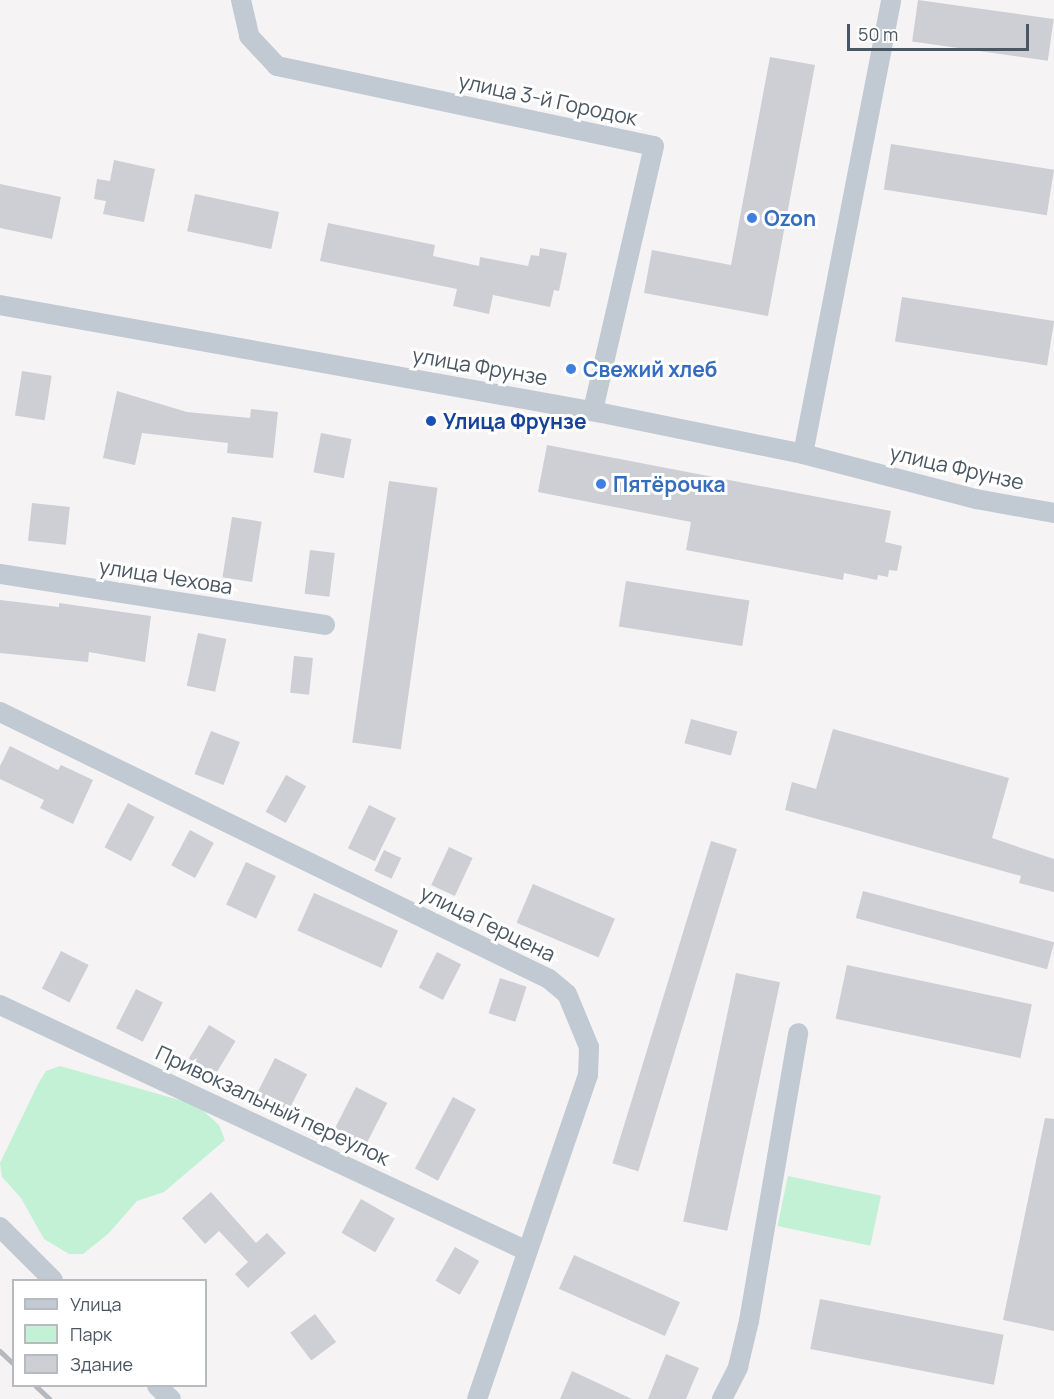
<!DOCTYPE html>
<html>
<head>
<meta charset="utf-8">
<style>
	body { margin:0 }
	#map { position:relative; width:1054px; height:1399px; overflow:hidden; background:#f5f3f3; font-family:Manrope,sans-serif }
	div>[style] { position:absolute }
	.green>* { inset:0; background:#c3f1d5; transform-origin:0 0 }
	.building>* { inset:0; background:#cdcfd5; transform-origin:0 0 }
	.street>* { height:20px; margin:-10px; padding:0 10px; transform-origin:10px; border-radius:10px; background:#c1cad2 }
	.rail>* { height:4.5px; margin:-2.25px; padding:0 2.25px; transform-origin:2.25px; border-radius:2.25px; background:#b5b8bd }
	.dots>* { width:16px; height:16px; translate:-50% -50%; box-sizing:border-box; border:3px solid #fff; border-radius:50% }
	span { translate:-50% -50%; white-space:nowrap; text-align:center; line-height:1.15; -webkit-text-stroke:6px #fff; paint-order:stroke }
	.street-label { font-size:21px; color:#4a5661 }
	.shop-label { font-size:21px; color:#366cbe; font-weight:700 }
	.left { translate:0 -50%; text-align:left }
	.transit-label { font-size:21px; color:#164399; font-weight:700 }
	.legend { position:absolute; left:12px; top:1279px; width:195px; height:108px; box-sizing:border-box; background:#fff; border:2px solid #b7bbc0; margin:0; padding:8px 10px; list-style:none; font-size:18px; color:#4a5661 }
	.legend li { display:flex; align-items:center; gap:12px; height:30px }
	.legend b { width:30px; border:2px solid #b7bbc0 }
	.scale { position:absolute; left:847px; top:24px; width:182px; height:27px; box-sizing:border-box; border:3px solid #4a5661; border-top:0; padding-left:8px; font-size:18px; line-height:21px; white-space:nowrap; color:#4a5661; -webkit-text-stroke:4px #fff; paint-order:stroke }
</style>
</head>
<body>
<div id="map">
	<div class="green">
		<div style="clip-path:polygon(60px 1066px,197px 1105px,219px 1125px,225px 1140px,164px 1192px,137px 1201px,108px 1234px,83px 1254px,69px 1254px,44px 1239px,21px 1198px,2px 1177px,0 1163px,38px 1084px,46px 1071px)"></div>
		<div style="left:788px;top:1176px;width:95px;height:51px;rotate:12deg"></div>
	</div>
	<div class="building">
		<div style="left:918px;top:0;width:137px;height:42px;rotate:8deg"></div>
		<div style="clip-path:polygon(770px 57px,815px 65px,768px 316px,644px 293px,652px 250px,731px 265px)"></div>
		<div style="left:891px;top:144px;width:165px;height:46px;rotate:9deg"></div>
		<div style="clip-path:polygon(114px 160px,155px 169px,144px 222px,103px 214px,106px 201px,94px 199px,97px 179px,110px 181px)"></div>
		<div style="clip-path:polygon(0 184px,61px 197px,52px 239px,0 228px)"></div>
		<div style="left:195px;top:194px;width:86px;height:38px;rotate:12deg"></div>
		<div style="clip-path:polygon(328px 223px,435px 245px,433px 256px,479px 266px,480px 257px,528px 266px,531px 255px,539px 256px,540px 248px,567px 253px,559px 291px,554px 290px,550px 307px,493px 295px,489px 314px,453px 306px,457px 289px,320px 261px)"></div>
		<div style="left:902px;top:297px;width:154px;height:45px;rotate:9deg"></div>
		<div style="left:22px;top:371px;width:30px;height:45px;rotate:9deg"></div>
		<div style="clip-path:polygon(117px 391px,187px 412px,250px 418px,251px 409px,278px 412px,273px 458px,227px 453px,228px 443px,142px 433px,135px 465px,103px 458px)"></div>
		<div style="left:321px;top:433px;width:31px;height:40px;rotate:11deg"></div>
		<div style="clip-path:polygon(547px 445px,891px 511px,885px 542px,902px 546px,897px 571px,889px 570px,888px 577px,878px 575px,877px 580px,844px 573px,843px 580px,686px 550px,691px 522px,538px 492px)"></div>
		<div style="left:389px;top:481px;width:49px;height:264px;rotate:8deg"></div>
		<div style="left:32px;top:503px;width:38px;height:38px;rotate:6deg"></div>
		<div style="left:232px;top:517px;width:30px;height:61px;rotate:9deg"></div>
		<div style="left:310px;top:550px;width:25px;height:44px;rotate:7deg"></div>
		<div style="left:626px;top:581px;width:125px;height:46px;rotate:9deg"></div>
		<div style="clip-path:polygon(0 600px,59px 607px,59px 603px,151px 616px,145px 662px,89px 652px,88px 662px,0 653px)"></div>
		<div style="left:198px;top:633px;width:29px;height:54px;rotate:12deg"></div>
		<div style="left:294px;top:656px;width:19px;height:37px;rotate:6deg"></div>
		<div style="left:691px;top:719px;width:48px;height:25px;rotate:15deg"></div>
		<div style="clip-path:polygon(833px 729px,1009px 778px,992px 838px,1054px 859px,1054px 892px,1019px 883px,1021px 876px,785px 810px,792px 782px,816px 789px)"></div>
		<div style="left:211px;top:731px;width:31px;height:46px;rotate:21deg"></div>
		<div style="clip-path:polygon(10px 746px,58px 770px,61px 765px,93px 780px,73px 824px,40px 808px,44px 800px,0 779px,0 766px)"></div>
		<div style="left:286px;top:775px;width:23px;height:42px;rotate:29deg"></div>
		<div style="left:128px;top:803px;width:30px;height:50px;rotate:28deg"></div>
		<div style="left:369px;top:805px;width:30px;height:48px;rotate:26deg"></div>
		<div style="left:190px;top:830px;width:27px;height:40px;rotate:28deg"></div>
		<div style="left:711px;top:841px;width:27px;height:337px;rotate:17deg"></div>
		<div style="left:449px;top:847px;width:26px;height:42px;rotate:25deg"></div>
		<div style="left:384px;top:850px;width:19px;height:23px;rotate:25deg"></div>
		<div style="left:246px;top:862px;width:33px;height:47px;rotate:25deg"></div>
		<div style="left:533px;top:884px;width:89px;height:42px;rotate:23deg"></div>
		<div style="left:863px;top:891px;width:198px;height:28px;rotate:15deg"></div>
		<div style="left:314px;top:893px;width:92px;height:41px;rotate:24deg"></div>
		<div style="left:61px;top:951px;width:31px;height:42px;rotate:27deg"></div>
		<div style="left:437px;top:952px;width:27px;height:40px;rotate:27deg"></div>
		<div style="left:847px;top:965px;width:189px;height:55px;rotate:12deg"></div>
		<div style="left:736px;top:973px;width:45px;height:254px;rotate:12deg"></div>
		<div style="left:500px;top:978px;width:28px;height:37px;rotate:18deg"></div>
		<div style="left:136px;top:989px;width:30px;height:44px;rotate:27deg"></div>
		<div style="left:209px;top:1025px;width:31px;height:42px;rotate:31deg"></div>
		<div style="left:275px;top:1058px;width:36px;height:42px;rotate:27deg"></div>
		<div style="left:356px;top:1087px;width:35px;height:46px;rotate:27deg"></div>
		<div style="left:453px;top:1097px;width:26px;height:81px;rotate:28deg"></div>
		<div style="clip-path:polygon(1045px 1118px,1054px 1119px,1054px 1331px,1003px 1320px)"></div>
		<div style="clip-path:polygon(211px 1192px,256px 1243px,267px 1233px,286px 1253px,248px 1288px,235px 1274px,248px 1262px,219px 1231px,205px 1244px,182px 1218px)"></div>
		<div style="left:361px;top:1199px;width:39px;height:39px;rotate:30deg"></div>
		<div style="left:455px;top:1247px;width:28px;height:39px;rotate:30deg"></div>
		<div style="left:574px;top:1255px;width:116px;height:37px;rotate:24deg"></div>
		<div style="left:820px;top:1299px;width:187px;height:51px;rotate:11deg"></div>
		<div style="left:315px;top:1314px;width:35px;height:31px;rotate:53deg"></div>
		<div style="clip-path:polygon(666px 1354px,699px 1368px,686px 1399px,648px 1399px)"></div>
		<div style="clip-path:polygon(572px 1371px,632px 1399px,560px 1399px)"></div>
	</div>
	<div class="street">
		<div style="left:241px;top:0;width:37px;rotate:77deg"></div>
		<div style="left:249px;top:36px;width:41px;rotate:47deg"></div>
		<div style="left:277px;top:66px;width:385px;rotate:12deg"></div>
		<div style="left:654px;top:146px;width:272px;rotate:103deg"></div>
		<div style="left:0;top:305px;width:612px;rotate:10.17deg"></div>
		<div style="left:602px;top:413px;width:205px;rotate:11.5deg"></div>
		<div style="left:803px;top:454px;width:179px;rotate:14.6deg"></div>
		<div style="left:976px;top:499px;width:79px;rotate:10.2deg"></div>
		<div style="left:803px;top:454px;width:462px;rotate:-79deg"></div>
		<div style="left:0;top:574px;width:329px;rotate:8.9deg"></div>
		<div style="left:0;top:712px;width:610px;rotate:25.94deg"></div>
		<div style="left:549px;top:979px;width:23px;rotate:40deg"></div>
		<div style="left:567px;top:994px;width:57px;rotate:67.5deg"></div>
		<div style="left:589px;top:1047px;width:28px;rotate:92deg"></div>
		<div style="left:588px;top:1075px;width:342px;rotate:108.9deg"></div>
		<div style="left:0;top:1005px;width:579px;rotate:25.02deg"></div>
		<div style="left:0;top:1227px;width:75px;rotate:45deg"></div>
		<div style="left:157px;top:1386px;width:19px;rotate:43deg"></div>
		<div style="left:722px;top:1399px;width:36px;rotate:-63deg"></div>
		<div style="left:738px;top:1367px;width:47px;rotate:-76.6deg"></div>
		<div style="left:749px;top:1321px;width:292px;rotate:-80.3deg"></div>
	</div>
	<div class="rail">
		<div style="left:0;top:1351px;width:19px;rotate:43deg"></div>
		<div style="left:36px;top:1386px;width:19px;rotate:43deg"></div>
	</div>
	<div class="dots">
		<div style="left:752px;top:218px;background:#3f7fe0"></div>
		<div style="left:571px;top:369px;background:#3f7fe0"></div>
		<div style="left:431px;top:421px;background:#1a4fb4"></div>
		<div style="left:601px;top:484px;background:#3f7fe0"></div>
	</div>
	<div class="street-label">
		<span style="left:548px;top:99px;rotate:12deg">улица 3-й Городок</span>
		<span style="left:480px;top:366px;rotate:10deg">улица Фрунзе</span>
		<span style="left:957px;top:467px;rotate:13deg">улица Фрунзе</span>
		<span style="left:166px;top:576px;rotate:9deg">улица Чехова</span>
		<span style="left:488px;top:923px;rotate:26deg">улица Герцена</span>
		<span style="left:273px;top:1105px;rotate:25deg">Привокзальный переулок</span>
	</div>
	<div class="shop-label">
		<span class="left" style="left:764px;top:218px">Ozon</span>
		<span class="left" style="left:583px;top:369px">Свежий хлеб</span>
		<span class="left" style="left:613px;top:484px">Пятёрочка</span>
	</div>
	<div class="transit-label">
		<span class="left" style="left:443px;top:421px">Улица Фрунзе</span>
	</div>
	<ul class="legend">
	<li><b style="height:8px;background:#c1cad2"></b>Улица</li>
	<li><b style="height:16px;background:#c3f1d5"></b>Парк</li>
	<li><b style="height:16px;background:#cdcfd5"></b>Здание</li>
	</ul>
	<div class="scale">50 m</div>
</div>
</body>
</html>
